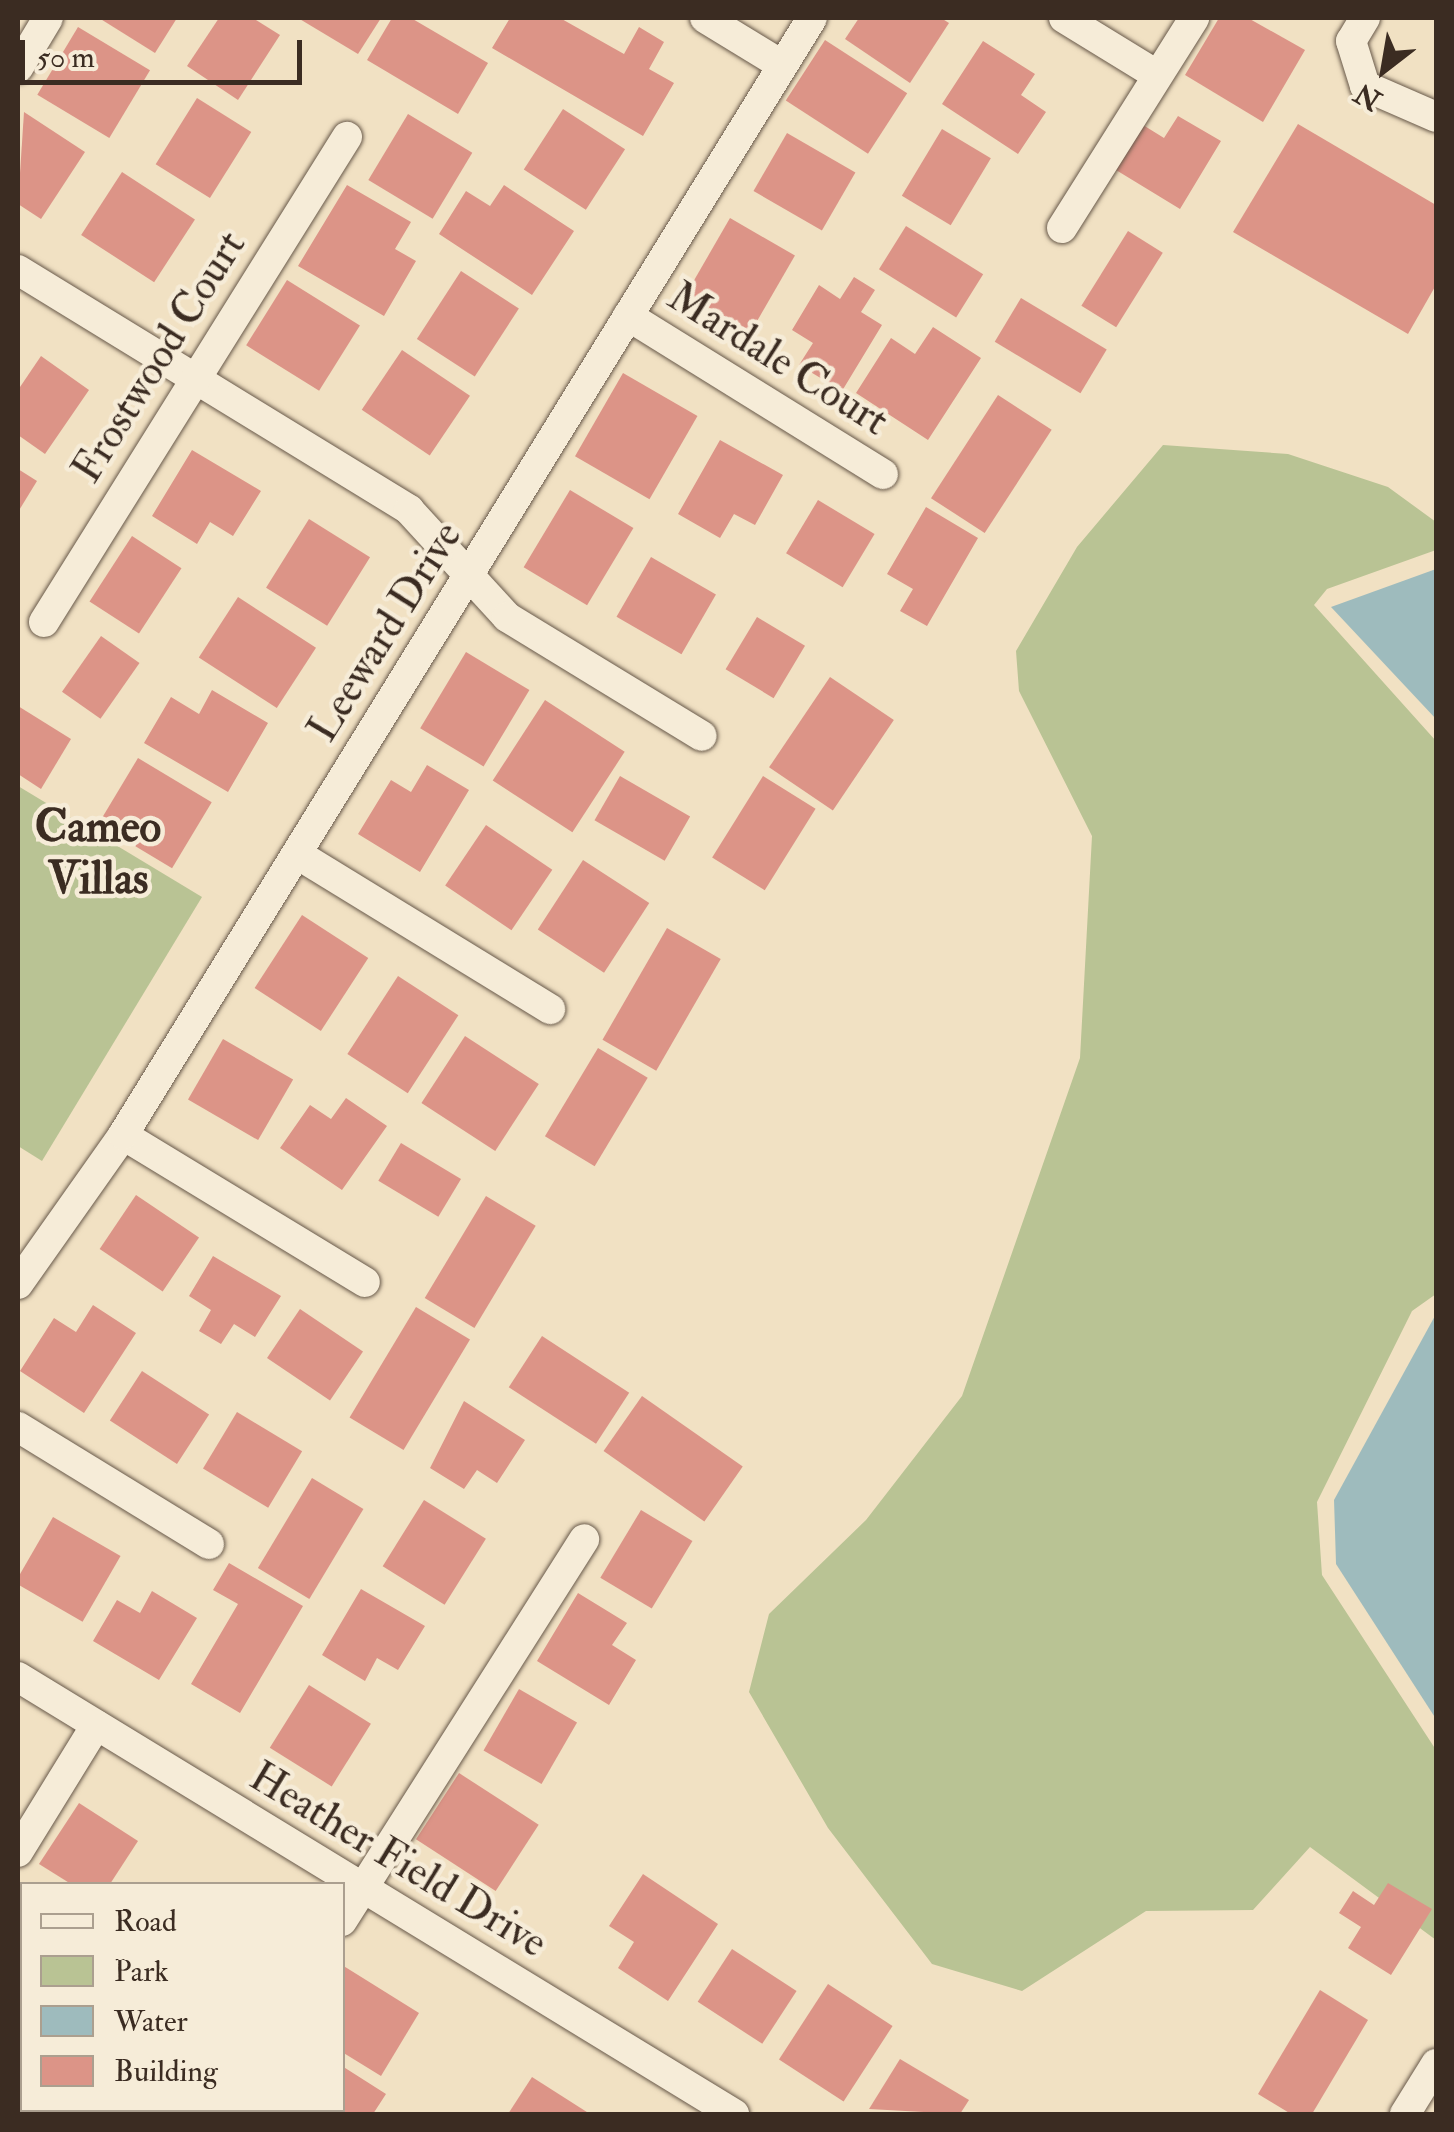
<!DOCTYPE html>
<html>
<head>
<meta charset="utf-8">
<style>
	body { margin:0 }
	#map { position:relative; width:1454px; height:2132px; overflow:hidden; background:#f1e1c3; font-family:"IM FELL Double Pica",serif }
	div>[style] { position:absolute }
	.green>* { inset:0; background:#b9c394 }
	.water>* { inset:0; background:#9ebbbd }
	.building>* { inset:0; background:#dc9487; transform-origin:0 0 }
	.roads { filter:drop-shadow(0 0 2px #68594a) drop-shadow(0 0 2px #68594a) }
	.street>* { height:30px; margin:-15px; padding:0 15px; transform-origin:15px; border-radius:15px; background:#f6ecd8 }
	span { translate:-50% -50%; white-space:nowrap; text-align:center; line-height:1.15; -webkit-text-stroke:9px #f6ecd8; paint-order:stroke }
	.street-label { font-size:42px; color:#3b2c22 }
	.neighbourhood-label { font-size:45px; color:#3b2c22; font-weight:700 }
	.frame { position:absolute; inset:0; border:20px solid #3b2c22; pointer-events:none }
	.legend { position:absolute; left:20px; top:1882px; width:325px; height:230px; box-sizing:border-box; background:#f6ecd8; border:2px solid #ab9f8f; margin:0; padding:12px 18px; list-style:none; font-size:30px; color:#3b2c22 }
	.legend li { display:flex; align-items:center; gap:20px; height:50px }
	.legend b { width:50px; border:2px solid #ab9f8f }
	.north { position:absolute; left:1334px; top:20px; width:100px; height:100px; -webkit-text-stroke:8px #f6ecd8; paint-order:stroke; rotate:211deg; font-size:28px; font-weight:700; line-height:40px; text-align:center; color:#3b2c22 }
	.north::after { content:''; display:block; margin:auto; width:35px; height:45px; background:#3b2c22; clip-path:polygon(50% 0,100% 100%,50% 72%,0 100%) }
	.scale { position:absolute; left:20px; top:40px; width:282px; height:45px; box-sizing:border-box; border:5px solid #3b2c22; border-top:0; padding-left:12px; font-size:30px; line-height:35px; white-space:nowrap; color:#3b2c22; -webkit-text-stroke:8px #f6ecd8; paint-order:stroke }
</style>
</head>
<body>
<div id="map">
	<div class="green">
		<div style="clip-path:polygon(1163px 445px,1288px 454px,1388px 487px,1436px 522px,1436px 550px,1327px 589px,1314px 605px,1436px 741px,1436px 1294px,1412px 1311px,1317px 1502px,1322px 1575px,1436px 1750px,1436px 1940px,1310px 1847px,1253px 1910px,1146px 1911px,1022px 1991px,932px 1964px,828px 1828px,749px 1692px,769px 1614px,866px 1520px,962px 1396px,1080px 1058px,1092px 836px,1019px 691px,1016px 651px,1077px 547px)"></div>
		<div style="clip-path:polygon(18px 786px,202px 897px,42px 1161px,18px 1146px)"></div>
	</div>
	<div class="water">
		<div style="clip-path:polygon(1436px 569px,1436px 719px,1331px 607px)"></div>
		<div style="clip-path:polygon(1436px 1314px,1436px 1719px,1336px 1564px,1334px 1500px)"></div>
	</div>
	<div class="building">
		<div style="clip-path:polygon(99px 18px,177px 18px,155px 53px)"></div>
		<div style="clip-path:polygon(219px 18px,253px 18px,280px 35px,238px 100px,187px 66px)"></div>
		<div style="clip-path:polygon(298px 18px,381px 18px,358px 54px)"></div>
		<div style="clip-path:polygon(392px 18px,411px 18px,488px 63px,458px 114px,367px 60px)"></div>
		<div style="clip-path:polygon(510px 18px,560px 18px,624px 54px,639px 27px,664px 42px,649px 69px,674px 83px,643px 136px,492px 48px)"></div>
		<div style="clip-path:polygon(859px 18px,941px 18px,949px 23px,910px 83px,845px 39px)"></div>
		<div style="clip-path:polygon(1219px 18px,1248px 18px,1305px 50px,1263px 122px,1185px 75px)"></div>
		<div style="left:78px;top:27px;width:84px;height:79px;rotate:31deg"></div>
		<div style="left:825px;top:40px;width:98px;height:72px;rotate:33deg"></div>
		<div style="clip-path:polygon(983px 41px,1035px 74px,1021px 95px,1046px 112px,1018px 154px,942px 104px)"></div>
		<div style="left:197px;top:98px;width:64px;height:78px;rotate:32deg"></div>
		<div style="left:563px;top:109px;width:74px;height:72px;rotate:33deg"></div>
		<div style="clip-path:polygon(24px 112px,85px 152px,41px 219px,18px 204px)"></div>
		<div style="left:408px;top:114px;width:75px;height:77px;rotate:31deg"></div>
		<div style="clip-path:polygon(1178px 116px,1221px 141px,1180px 209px,1116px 170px,1143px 125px,1164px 138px)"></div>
		<div style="clip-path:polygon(1298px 124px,1436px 205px,1436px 285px,1408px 334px,1233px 232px)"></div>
		<div style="left:942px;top:129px;width:57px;height:78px;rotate:31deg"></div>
		<div style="left:787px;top:133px;width:79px;height:67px;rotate:30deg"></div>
		<div style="left:122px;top:172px;width:87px;height:75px;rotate:33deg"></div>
		<div style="clip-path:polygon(347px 185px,411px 222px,395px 249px,416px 261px,384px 316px,298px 266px)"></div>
		<div style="clip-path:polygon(504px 185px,574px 231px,532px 295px,439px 234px,466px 191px,490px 206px)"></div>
		<div style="left:730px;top:218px;width:75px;height:88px;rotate:30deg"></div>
		<div style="left:906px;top:226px;width:91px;height:51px;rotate:32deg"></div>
		<div style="left:1128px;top:231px;width:41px;height:88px;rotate:32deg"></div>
		<div style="left:461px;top:271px;width:69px;height:81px;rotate:33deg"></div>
		<div style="clip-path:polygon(854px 277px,875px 290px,861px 312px,882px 325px,842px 391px,799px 365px,813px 343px,792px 330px,819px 285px,840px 299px)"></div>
		<div style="left:287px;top:280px;width:86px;height:77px;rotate:32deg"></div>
		<div style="left:1021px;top:298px;width:100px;height:51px;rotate:31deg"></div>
		<div style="clip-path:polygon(933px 327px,981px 358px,928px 440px,856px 393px,891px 338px,915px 354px)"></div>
		<div style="left:402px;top:350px;width:82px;height:72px;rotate:34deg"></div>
		<div style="clip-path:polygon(41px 356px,89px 390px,45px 454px,18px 435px,18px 390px)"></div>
		<div style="left:623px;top:373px;width:86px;height:96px;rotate:30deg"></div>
		<div style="left:998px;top:395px;width:64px;height:123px;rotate:33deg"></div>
		<div style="clip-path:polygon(720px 440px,783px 475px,755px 525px,734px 514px,720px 538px,678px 514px)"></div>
		<div style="clip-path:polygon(192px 450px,261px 491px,233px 536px,210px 522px,197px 544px,152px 516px)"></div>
		<div style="clip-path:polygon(18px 469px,37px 481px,18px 512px)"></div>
		<div style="left:570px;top:490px;width:74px;height:90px;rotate:31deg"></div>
		<div style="left:818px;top:500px;width:66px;height:62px;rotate:31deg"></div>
		<div style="clip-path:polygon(926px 507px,978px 538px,927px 626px,900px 611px,913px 589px,887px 574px)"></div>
		<div style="left:309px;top:519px;width:72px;height:81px;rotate:32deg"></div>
		<div style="left:132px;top:536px;width:59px;height:78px;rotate:33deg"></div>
		<div style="left:651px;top:557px;width:75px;height:69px;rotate:30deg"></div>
		<div style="left:238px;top:597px;width:93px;height:72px;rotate:33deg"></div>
		<div style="left:757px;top:617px;width:56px;height:61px;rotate:31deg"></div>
		<div style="left:101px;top:636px;width:47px;height:68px;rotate:35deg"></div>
		<div style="left:466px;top:652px;width:74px;height:89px;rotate:31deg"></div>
		<div style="left:830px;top:677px;width:77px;height:109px;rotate:34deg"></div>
		<div style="clip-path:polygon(212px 690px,268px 723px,228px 792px,144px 743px,171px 697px,199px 714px)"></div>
		<div style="left:545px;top:700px;width:95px;height:96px;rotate:33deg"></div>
		<div style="clip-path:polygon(18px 706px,71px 739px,41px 789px,18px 774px)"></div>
		<div style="left:138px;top:758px;width:86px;height:77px;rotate:31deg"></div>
		<div style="clip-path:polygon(427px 765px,469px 790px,420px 872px,358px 834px,391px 780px,411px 792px)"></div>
		<div style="left:620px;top:776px;width:81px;height:51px;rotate:30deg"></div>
		<div style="left:763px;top:776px;width:62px;height:96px;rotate:32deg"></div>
		<div style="left:486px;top:825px;width:80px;height:73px;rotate:34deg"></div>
		<div style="left:583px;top:860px;width:79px;height:83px;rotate:33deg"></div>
		<div style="left:302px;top:915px;width:79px;height:87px;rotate:33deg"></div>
		<div style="left:667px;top:928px;width:62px;height:129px;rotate:30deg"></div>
		<div style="left:398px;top:976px;width:72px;height:93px;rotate:33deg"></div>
		<div style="left:465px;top:1036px;width:88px;height:80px;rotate:33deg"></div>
		<div style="left:223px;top:1039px;width:81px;height:70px;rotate:30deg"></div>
		<div style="left:598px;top:1048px;width:58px;height:103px;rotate:31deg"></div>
		<div style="clip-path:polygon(346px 1098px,387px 1126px,342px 1190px,280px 1148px,310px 1105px,331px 1119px)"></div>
		<div style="left:401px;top:1143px;width:70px;height:44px;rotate:31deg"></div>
		<div style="left:136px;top:1195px;width:76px;height:65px;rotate:34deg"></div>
		<div style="left:486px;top:1196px;width:58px;height:119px;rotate:31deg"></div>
		<div style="clip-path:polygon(213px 1256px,281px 1296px,255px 1337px,234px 1324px,221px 1344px,199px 1331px,211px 1310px,189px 1296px)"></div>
		<div style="clip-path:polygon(93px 1305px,136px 1333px,84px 1413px,20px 1371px,54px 1318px,76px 1332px)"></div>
		<div style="left:416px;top:1307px;width:63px;height:129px;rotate:31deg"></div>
		<div style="left:300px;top:1309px;width:76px;height:59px;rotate:34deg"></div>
		<div style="left:542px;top:1336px;width:104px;height:61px;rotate:33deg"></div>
		<div style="left:142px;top:1371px;width:80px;height:59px;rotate:33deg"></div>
		<div style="left:642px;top:1396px;width:123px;height:67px;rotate:35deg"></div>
		<div style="clip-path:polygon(464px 1401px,525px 1440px,497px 1483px,477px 1470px,464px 1489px,430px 1468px)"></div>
		<div style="left:237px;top:1412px;width:76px;height:66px;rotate:31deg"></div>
		<div style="left:312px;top:1478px;width:60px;height:105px;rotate:31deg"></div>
		<div style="left:424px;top:1500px;width:73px;height:78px;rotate:32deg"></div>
		<div style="left:641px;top:1510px;width:60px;height:79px;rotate:31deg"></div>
		<div style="left:53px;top:1517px;width:78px;height:76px;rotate:30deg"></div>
		<div style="clip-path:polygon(229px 1563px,303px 1606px,240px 1713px,191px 1684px,238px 1604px,213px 1590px)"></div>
		<div style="clip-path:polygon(361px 1589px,425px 1626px,398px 1670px,377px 1658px,365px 1681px,322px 1655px)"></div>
		<div style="clip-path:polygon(152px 1591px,197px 1618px,159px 1680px,93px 1641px,117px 1600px,140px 1613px)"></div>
		<div style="clip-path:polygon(578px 1593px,627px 1623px,612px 1645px,636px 1660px,609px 1705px,537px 1661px)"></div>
		<div style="left:309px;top:1685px;width:73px;height:74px;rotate:32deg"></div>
		<div style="left:519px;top:1689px;width:67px;height:71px;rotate:30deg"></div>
		<div style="left:459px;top:1773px;width:95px;height:79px;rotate:33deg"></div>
		<div style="clip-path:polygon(79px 1803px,138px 1841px,110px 1884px,71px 1884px,39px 1864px)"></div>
		<div style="clip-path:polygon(643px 1874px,718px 1924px,668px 2001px,618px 1968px,634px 1942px,609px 1926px)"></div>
		<div style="clip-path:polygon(1388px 1883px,1432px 1909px,1391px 1975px,1348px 1948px,1361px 1927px,1339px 1913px,1353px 1891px,1374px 1905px)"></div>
		<div style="left:18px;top:1915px;width:5px;height:59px;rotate:37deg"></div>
		<div style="left:732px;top:1949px;width:77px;height:63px;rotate:33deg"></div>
		<div style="clip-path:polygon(342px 1965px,419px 2013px,381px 2076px,342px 2052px)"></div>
		<div style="left:828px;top:1984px;width:77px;height:90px;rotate:33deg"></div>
		<div style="clip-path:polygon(1320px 1990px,1368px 2020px,1312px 2114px,1291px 2114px,1258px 2094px)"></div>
		<div style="clip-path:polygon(900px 2059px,969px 2100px,960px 2114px,869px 2109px)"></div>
		<div style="clip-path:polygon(342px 2066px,386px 2094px,373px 2114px,255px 2114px,342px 2110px)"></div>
		<div style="clip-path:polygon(532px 2077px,590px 2114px,508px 2114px)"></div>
		<div style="clip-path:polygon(59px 2110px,126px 2110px,56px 2114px)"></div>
	</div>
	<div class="roads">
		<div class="street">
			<div style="left:705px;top:18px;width:90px;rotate:31.4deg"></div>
			<div style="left:1064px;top:18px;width:109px;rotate:31.5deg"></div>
			<div style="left:1365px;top:18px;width:27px;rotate:121deg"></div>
			<div style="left:1351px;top:41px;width:47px;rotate:72.7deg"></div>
			<div style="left:1365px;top:86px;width:77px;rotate:23.6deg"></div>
			<div style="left:18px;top:68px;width:58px;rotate:-59deg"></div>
			<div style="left:1062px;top:228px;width:248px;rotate:-57.8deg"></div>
			<div style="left:18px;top:270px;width:459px;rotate:31.5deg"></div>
			<div style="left:409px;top:510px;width:145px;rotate:47.5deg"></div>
			<div style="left:507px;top:617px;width:228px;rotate:31.4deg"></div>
			<div style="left:628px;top:316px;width:300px;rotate:31.8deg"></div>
			<div style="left:44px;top:622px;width:572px;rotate:-58.01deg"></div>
			<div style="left:297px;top:854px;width:297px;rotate:31.5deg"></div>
			<div style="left:123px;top:1135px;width:283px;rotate:31.3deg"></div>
			<div style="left:18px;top:1284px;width:182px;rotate:-54.8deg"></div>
			<div style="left:123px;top:1135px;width:1312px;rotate:-58.33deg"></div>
			<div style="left:18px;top:1427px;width:224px;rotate:31.5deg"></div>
			<div style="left:18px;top:1677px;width:839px;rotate:31.4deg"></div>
			<div style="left:18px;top:1852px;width:149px;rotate:-58.4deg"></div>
			<div style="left:342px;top:1921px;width:452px;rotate:-57.6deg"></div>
			<div style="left:223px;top:2114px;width:5px;rotate:-53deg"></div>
			<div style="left:1405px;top:2114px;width:59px;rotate:-58.2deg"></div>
		</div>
	</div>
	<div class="street-label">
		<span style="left:159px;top:357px;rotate:-58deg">Frostwood Court</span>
		<span style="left:778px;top:359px;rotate:32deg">Mardale Court</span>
		<span style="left:385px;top:632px;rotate:-58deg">Leeward Drive</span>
		<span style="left:398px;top:1860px;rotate:31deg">Heather Field Drive</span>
	</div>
	<div class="neighbourhood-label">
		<span style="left:98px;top:854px">Cameo<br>Villas</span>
	</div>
	<div class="frame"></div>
	<ul class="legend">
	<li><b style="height:12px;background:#f6ecd8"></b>Road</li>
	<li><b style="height:28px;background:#b9c394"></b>Park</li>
	<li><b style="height:28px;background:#9ebbbd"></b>Water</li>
	<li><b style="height:28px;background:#dc9487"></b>Building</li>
	</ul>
	<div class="north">N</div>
	<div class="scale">50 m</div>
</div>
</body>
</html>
